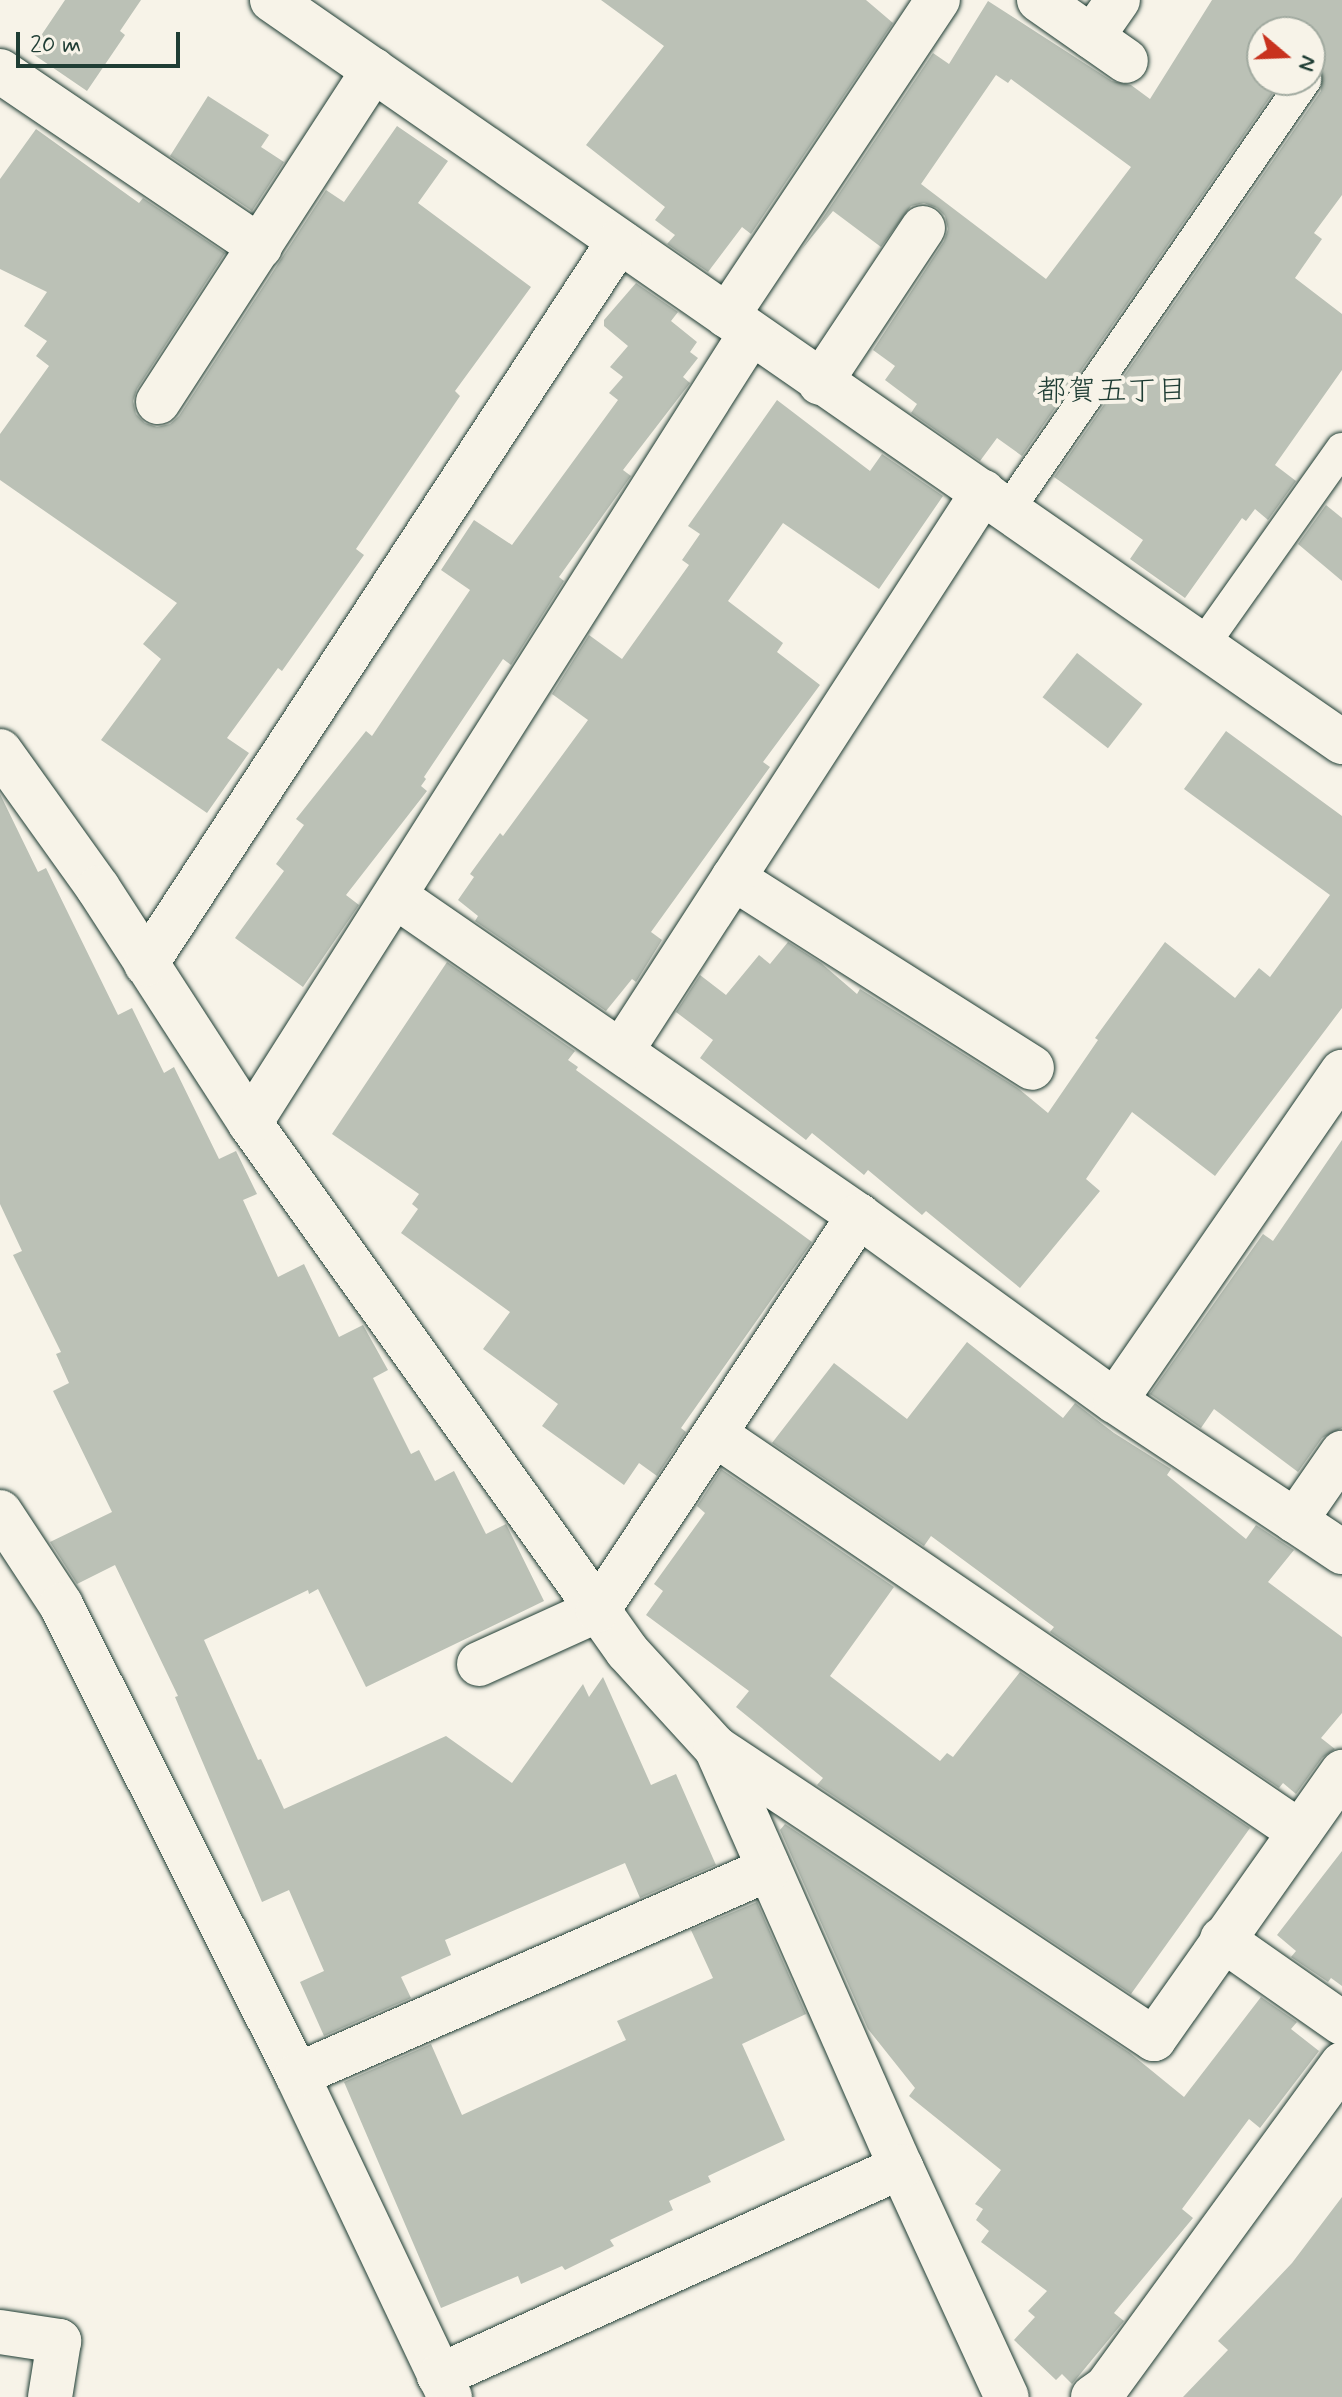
<!DOCTYPE html>
<html>
<head>
<meta charset="utf-8">
<style>
	body { margin:0 }
	#map { position:relative; width:1342px; height:2397px; overflow:hidden; background:#f7f3e8; font-family:Mynerve,"Klee One",sans-serif }
	div>[style] { position:absolute }
	.building>* { inset:0; background:#bbc1b6; transform-origin:0 0 }
	.roads { filter:drop-shadow(0 0 2px #1f3d34) drop-shadow(0 0 2px #1f3d34) }
	.lane>* { height:32px; margin:-16px; padding:0 16px; transform-origin:16px; border-radius:16px; background:#f7f3e8 }
	.street>* { height:44px; margin:-22px; padding:0 22px; transform-origin:22px; border-radius:22px; background:#f7f3e8 }
	span { translate:-50% -50%; white-space:nowrap; text-align:center; line-height:1.15; -webkit-text-stroke:8px #f7f3e8; paint-order:stroke }
	.neighbourhood-label { font-size:30px; color:#1f3d34 }
	.north { position:absolute; left:1246px; top:16px; width:80px; height:80px; box-sizing:border-box; background:#f7f3e8; border:2px solid #a1aaa0; border-radius:50%; rotate:109deg; font-size:22px; font-weight:700; line-height:32px; text-align:center; color:#1f3d34 }
	.north::after { content:''; display:block; margin:auto; width:28px; height:36px; background:#c8321e; clip-path:polygon(50% 0,100% 100%,50% 72%,0 100%) }
	.scale { position:absolute; left:16px; top:32px; width:164px; height:36px; box-sizing:border-box; border:4px solid #1f3d34; border-top:0; padding-left:10px; font-size:24px; line-height:28px; white-space:nowrap; color:#1f3d34; -webkit-text-stroke:6px #f7f3e8; paint-order:stroke }
</style>
</head>
<body>
<div id="map">
	<div class="building">
		<div style="clip-path:polygon(65px 0,141px 0,120px 31px,125px 35px,87px 91px,30px 52px)"></div>
		<div style="clip-path:polygon(601px 0,866px 0,893px 23px,751px 234px,742px 227px,708px 272px,667px 244px,675px 235px,655px 220px,665px 207px,586px 145px,664px 46px)"></div>
		<div style="clip-path:polygon(evenodd,1212px 0,1342px 0,1342px 195px,1314px 233px,1322px 239px,1295px 278px,1342px 314px,1342px 370px,1275px 465px,1296px 481px,1268px 520px,1255px 509px,1246px 521px,1242px 518px,1185px 598px,1130px 559px,1143px 540px,1054px 477px,1321px 91px,1322px 73px,1310px 62px,1310px 32px,1262px 32px,1262px 80px,1282px 80px,1022px 456px,997px 438px,980px 461px,911px 413px,917px 404px,885px 380px,895px 366px,873px 350px,944px 241px,948px 229px,945px 216px,937px 208px,924px 203px,911px 206px,881px 247px,833px 211px,802px 249px,933px 53px,949px 64px,988px 1px,1112px 81px,1131px 85px,1150px 99px,1212px 0,996px 75px,1008px 83px,1011px 79px,1131px 167px,1046px 279px,921px 184px,996px 75px)"></div>
		<div style="clip-path:polygon(208px 96px,269px 135px,261px 147px,284px 162px,252px 211px,170px 156px)"></div>
		<div style="clip-path:polygon(397px 126px,448px 161px,418px 203px,531px 287px,455px 391px,460px 396px,356px 549px,364px 555px,282px 671px,278px 668px,227px 738px,249px 753px,207px 813px,101px 740px,161px 659px,143px 644px,177px 603px,0 480px,0 434px,49px 366px,36px 356px,47px 341px,24px 326px,47px 292px,0 269px,0 179px,36px 129px,139px 203px,143px 198px,225px 253px,137px 389px,133px 401px,136px 414px,145px 423px,157px 427px,170px 424px,179px 416px,326px 190px,344px 202px)"></div>
		<div style="clip-path:polygon(636px 283px,678px 312px,671px 321px,697px 342px,690px 352px,698px 358px,683px 377px,690px 383px,623px 470px,631px 476px,559px 577px,564px 581px,511px 665px,503px 659px,424px 777px,426px 779px,421px 786px,427px 791px,346px 895px,359px 905px,303px 987px,235px 938px,284px 871px,276px 864px,304px 825px,296px 819px,366px 731px,372px 736px,470px 590px,441px 570px,474px 520px,512px 545px,618px 400px,609px 393px,623px 377px,610px 367px,628px 346px,604px 326px,604px 320px)"></div>
		<div style="clip-path:polygon(777px 400px,870px 471px,882px 454px,943px 496px,879px 589px,783px 523px,728px 601px,783px 643px,777px 652px,820px 685px,763px 762px,770px 767px,651px 932px,662px 940px,636px 982px,632px 979px,606px 1011px,475px 921px,478px 916px,458px 900px,474px 877px,470px 874px,500px 833px,503px 836px,588px 720px,552px 694px,589px 635px,622px 659px,689px 565px,682px 560px,700px 534px,688px 526px)"></div>
		<div style="clip-path:polygon(1326px 505px,1342px 518px,1342px 581px,1298px 544px)"></div>
		<div style="left:1077px;top:653px;width:83px;height:56px;rotate:38deg"></div>
		<div style="clip-path:polygon(1226px 731px,1342px 816px,1342px 1008px,1215px 1176px,1132px 1112px,1086px 1179px,1100px 1191px,1020px 1288px,926px 1211px,922px 1215px,868px 1170px,864px 1175px,812px 1133px,806px 1140px,700px 1058px,713px 1040px,676px 1012px,700px 975px,726px 995px,759px 955px,770px 964px,788px 942px,821px 963px,857px 994px,860px 989px,1019px 1089px,1048px 1113px,1098px 1040px,1095px 1038px,1165px 942px,1235px 998px,1259px 968px,1270px 977px,1330px 895px,1184px 789px)"></div>
		<div style="clip-path:polygon(0 794px,38px 872px,46px 868px,118px 1015px,132px 1008px,164px 1073px,174px 1067px,219px 1159px,236px 1151px,257px 1194px,243px 1200px,278px 1277px,304px 1264px,339px 1337px,363px 1325px,388px 1370px,373px 1378px,411px 1454px,419px 1450px,435px 1481px,454px 1471px,486px 1534px,506px 1524px,544px 1601px,366px 1687px,318px 1589px,309px 1594px,308px 1590px,204px 1640px,258px 1760px,261px 1759px,284px 1809px,446px 1736px,512px 1783px,583px 1684px,589px 1697px,603px 1677px,651px 1785px,676px 1774px,716px 1865px,640px 1898px,625px 1863px,445px 1940px,451px 1955px,401px 1977px,411px 1998px,324px 2036px,300px 1982px,324px 1971px,289px 1890px,262px 1902px,175px 1697px,178px 1696px,115px 1565px,77px 1584px,50px 1542px,112px 1512px,53px 1391px,69px 1383px,56px 1354px,61px 1352px,13px 1255px,22px 1251px,0 1204px)"></div>
		<div style="clip-path:polygon(447px 962px,575px 1051px,568px 1060px,578px 1067px,576px 1070px,812px 1242px,681px 1428px,686px 1432px,657px 1476px,639px 1463px,624px 1485px,542px 1426px,558px 1404px,483px 1349px,510px 1312px,401px 1233px,418px 1209px,412px 1204px,419px 1194px,332px 1134px)"></div>
		<div style="clip-path:polygon(1342px 1140px,1342px 1428px,1322px 1438px,1298px 1472px,1214px 1409px,1201px 1428px,1150px 1394px,1263px 1234px,1273px 1241px)"></div>
		<div style="clip-path:polygon(967px 1342px,1063px 1418px,1075px 1403px,1114px 1433px,1171px 1469px,1167px 1475px,1246px 1539px,1256px 1525px,1294px 1550px,1268px 1582px,1342px 1637px,1342px 1713px,1321px 1738px,1335px 1749px,1322px 1758px,1296px 1794px,1283px 1783px,1279px 1788px,1050px 1632px,1054px 1627px,931px 1536px,924px 1546px,772px 1443px,834px 1363px,907px 1419px)"></div>
		<div style="clip-path:polygon(721px 1469px,894px 1587px,830px 1676px,940px 1761px,947px 1753px,953px 1757px,1020px 1672px,1250px 1828px,1131px 1994px,817px 1785px,823px 1778px,736px 1707px,749px 1691px,646px 1615px,663px 1591px,654px 1584px,705px 1513px,697px 1506px)"></div>
		<div style="clip-path:polygon(785px 1824px,1130px 2053px,1184px 2097px,1261px 1997px,1297px 2022px,1291px 2029px,1319px 2051px,1260px 2128px,1249px 2119px,1182px 2209px,1193px 2218px,1114px 2313px,1124px 2321px,1072px 2384px,1062px 2374px,1056px 2380px,1014px 2340px,1035px 2317px,1028px 2311px,1047px 2291px,981px 2242px,989px 2231px,976px 2220px,983px 2209px,975px 2204px,1001px 2170px,909px 2096px,915px 2088px,868px 2029px,780px 1830px)"></div>
		<div style="clip-path:polygon(1342px 1851px,1342px 1986px,1331px 1978px,1328px 1982px,1291px 1957px,1296px 1951px,1277px 1935px)"></div>
		<div style="clip-path:polygon(757px 1902px,806px 2014px,742px 2044px,785px 2140px,708px 2176px,711px 2182px,669px 2201px,673px 2210px,610px 2240px,614px 2246px,565px 2270px,562px 2266px,521px 2284px,518px 2276px,441px 2308px,344px 2082px,431px 2044px,462px 2115px,626px 2040px,617px 2021px,713px 1978px,691px 1930px)"></div>
		<div style="clip-path:polygon(1342px 2197px,1342px 2397px,1183px 2397px,1228px 2350px,1218px 2341px,1292px 2263px)"></div>
	</div>
	<div class="roads">
		<div class="lane">
			<div style="left:1008px;top:510px;width:523px;rotate:-55.37deg"></div>
			<div style="left:1203px;top:645px;width:240px;rotate:-54.7deg"></div>
		</div>
		<div class="street">
			<div style="left:272px;top:0;width:1302px;rotate:34.74deg"></div>
			<div style="left:1039px;top:0;width:106px;rotate:35deg"></div>
			<div style="left:1092px;top:37px;width:45px;rotate:-54.9deg"></div>
			<div style="left:0;top:71px;width:314px;rotate:34.1deg"></div>
			<div style="left:727px;top:316px;width:380px;rotate:-56.3deg"></div>
			<div style="left:820px;top:383px;width:186px;rotate:-56.4deg"></div>
			<div style="left:158px;top:402px;width:396px;rotate:-57deg"></div>
			<div style="left:0;top:751px;width:168px;rotate:54.4deg"></div>
			<div style="left:98px;top:888px;width:280px;rotate:57.1deg"></div>
			<div style="left:250px;top:1123px;width:599px;rotate:54.45deg"></div>
			<div style="left:598px;top:1610px;width:50px;rotate:54.7deg"></div>
			<div style="left:627px;top:1651px;width:132px;rotate:47.5deg"></div>
			<div style="left:716px;top:1748px;width:458px;rotate:66.2deg"></div>
			<div style="left:901px;top:2167px;width:253px;rotate:65.3deg"></div>
			<div style="left:733px;top:878px;width:354px;rotate:32.4deg"></div>
			<div style="left:395px;top:896px;width:564px;rotate:34.59deg"></div>
			<div style="left:859px;top:1216px;width:316px;rotate:35.9deg"></div>
			<div style="left:1115px;top:1401px;width:273px;rotate:33.6deg"></div>
			<div style="left:146px;top:964px;width:864px;rotate:-56.81deg"></div>
			<div style="left:622px;top:1050px;width:665px;rotate:-57.1deg"></div>
			<div style="left:250px;top:1123px;width:935px;rotate:-57.62deg"></div>
			<div style="left:1115px;top:1401px;width:400px;rotate:-55.4deg"></div>
			<div style="left:716px;top:1435px;width:706px;rotate:34.21deg"></div>
			<div style="left:0;top:1512px;width:111px;rotate:56.7deg"></div>
			<div style="left:61px;top:1605px;width:526px;rotate:63.34deg"></div>
			<div style="left:297px;top:2075px;width:357px;rotate:64.6deg"></div>
			<div style="left:1295px;top:1521px;width:83px;rotate:-55.3deg"></div>
			<div style="left:479px;top:1664px;width:131px;rotate:-24.4deg"></div>
			<div style="left:598px;top:1610px;width:473px;rotate:-56.5deg"></div>
			<div style="left:716px;top:1748px;width:526px;rotate:33.6deg"></div>
			<div style="left:1154px;top:2039px;width:327px;rotate:-54.8deg"></div>
			<div style="left:1222px;top:1939px;width:146px;rotate:35deg"></div>
			<div style="left:297px;top:2075px;width:515px;rotate:-23.58deg"></div>
			<div style="left:0;top:2332px;width:60px;rotate:8.7deg"></div>
			<div style="left:59px;top:2341px;width:57px;rotate:99.1deg"></div>
			<div style="left:439px;top:2376px;width:507px;rotate:-24.34deg"></div>
			<div style="left:1093px;top:2397px;width:16px;rotate:-35deg"></div>
			<div style="left:1106px;top:2388px;width:401px;rotate:-53.9deg"></div>
		</div>
	</div>
	<div class="neighbourhood-label">
		<span style="left:1112px;top:392px">都賀五丁目</span>
	</div>
	<div class="north">N</div>
	<div class="scale">20 m</div>
</div>
</body>
</html>
